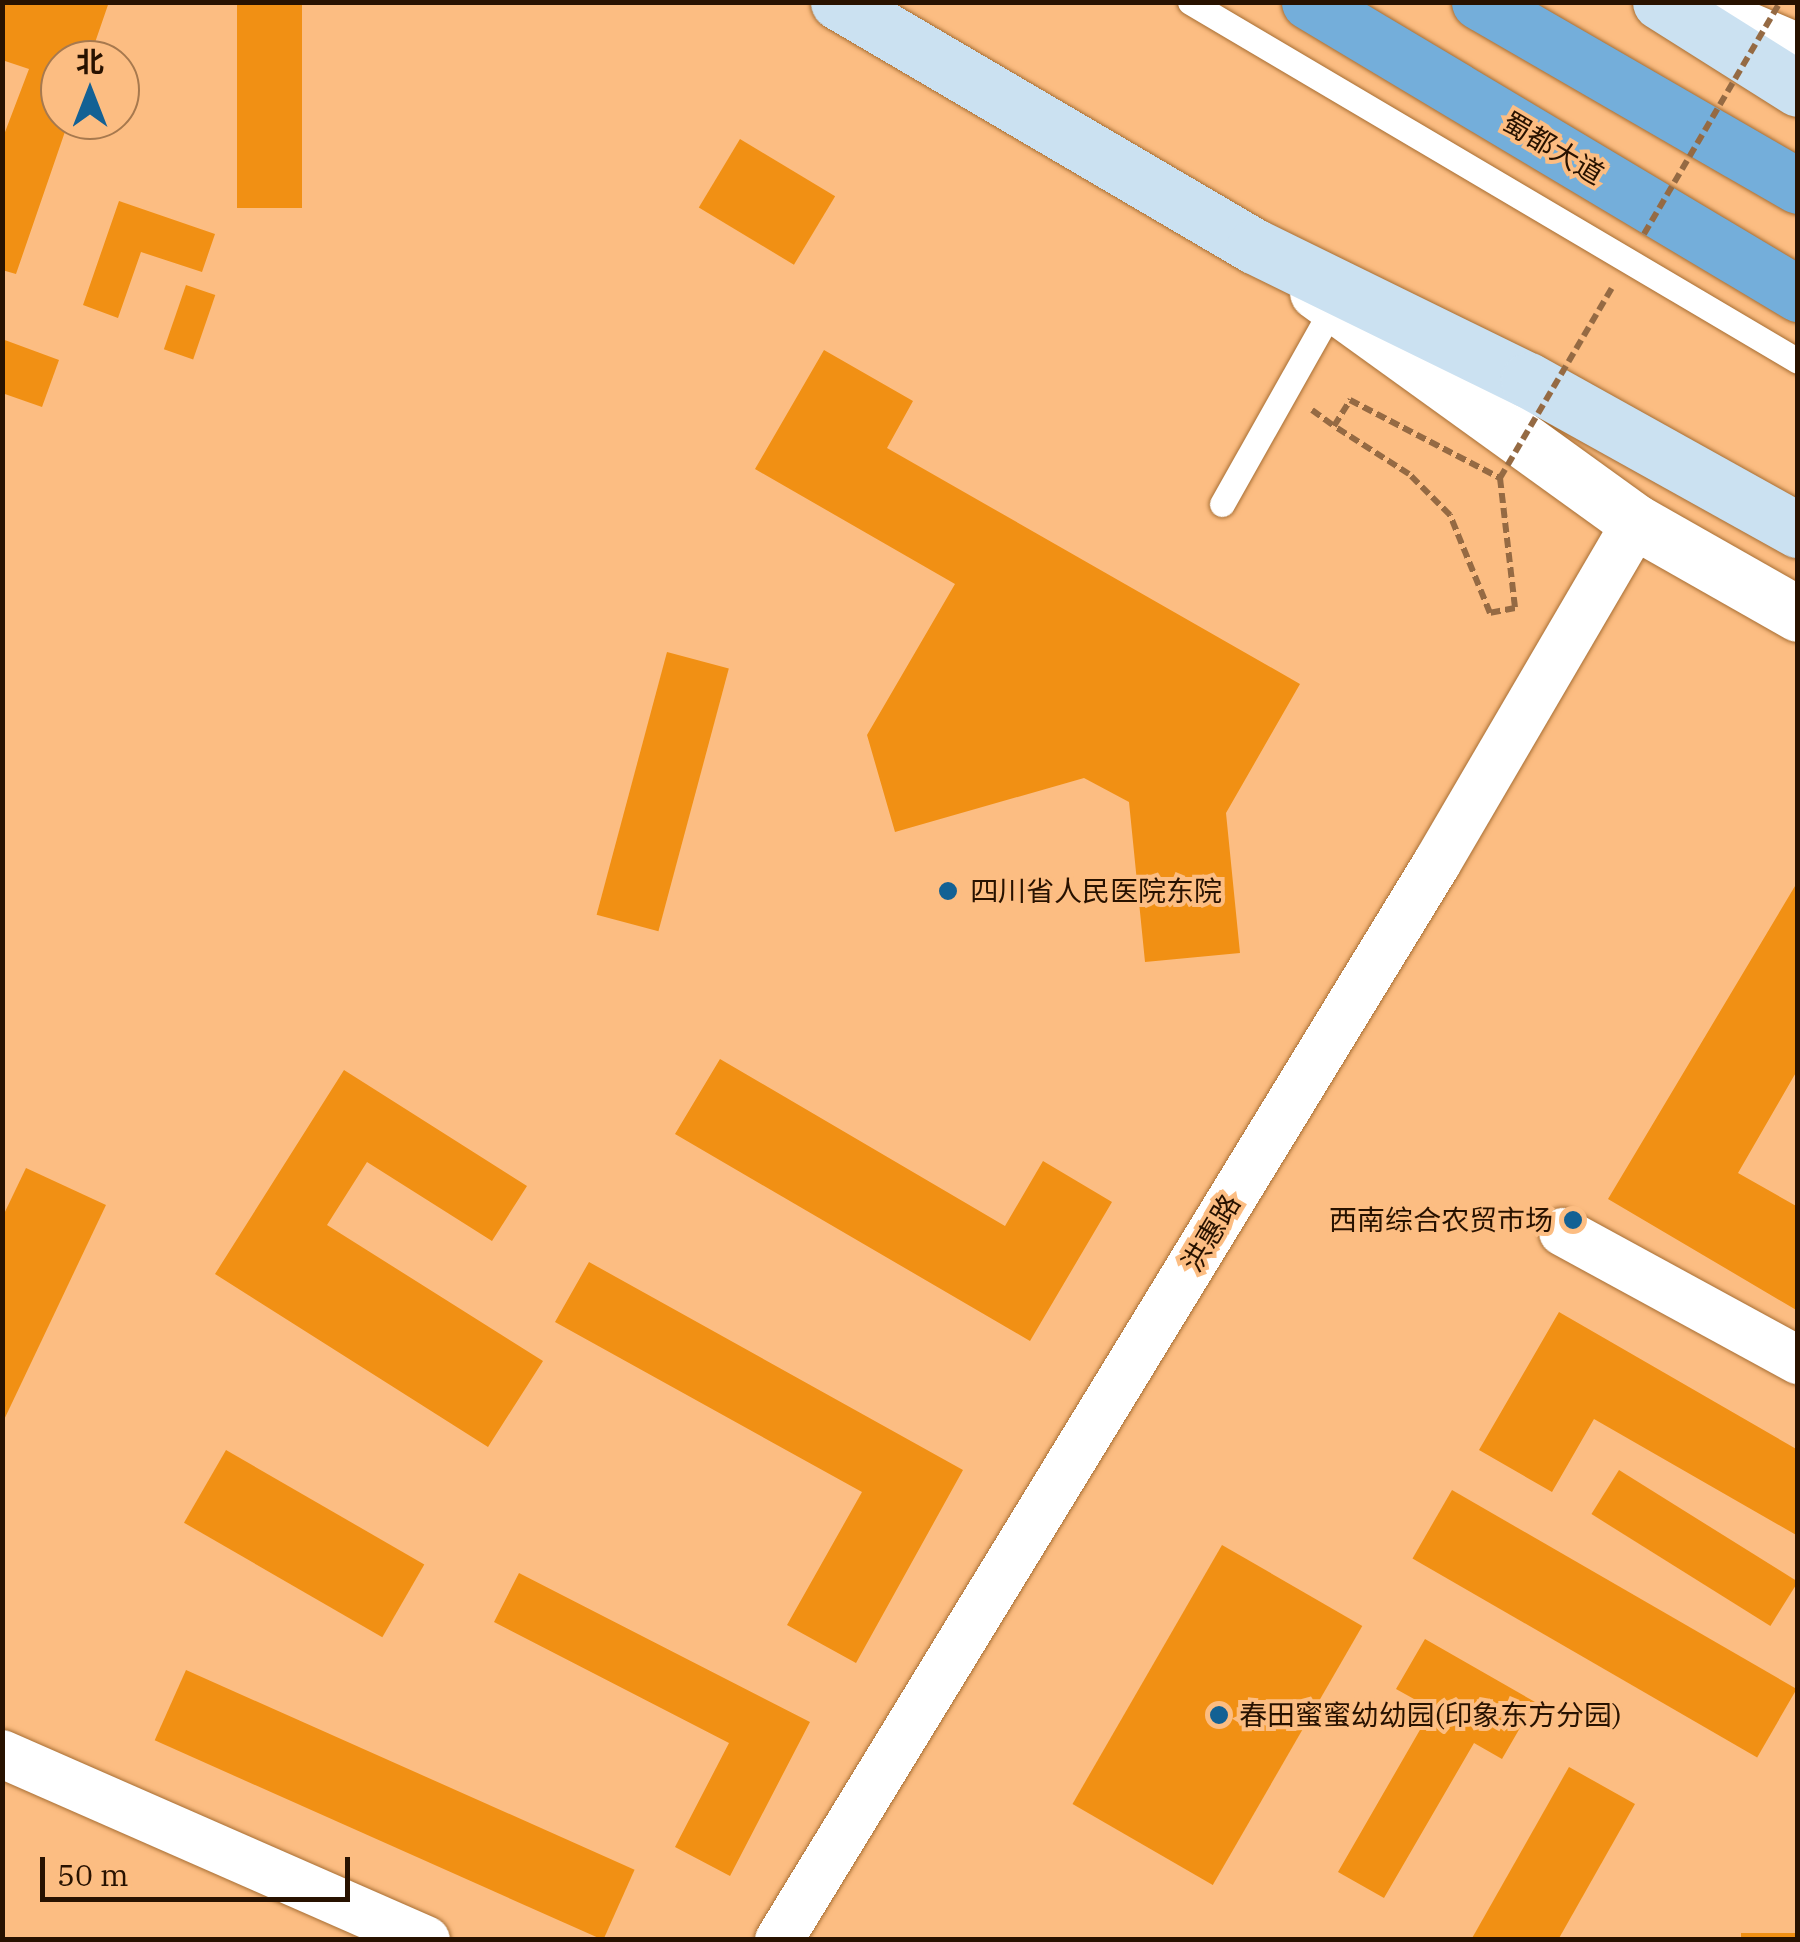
<!DOCTYPE html>
<html>
<head>
<meta charset="utf-8">
<style>
	body { margin:0 }
	#map { position:relative; width:1800px; height:1942px; overflow:hidden; background:#fcbd82; font-family:"IBM Plex Serif","Noto Sans SC",serif }
	div>[style] { position:absolute }
	.building>* { inset:0; background:#f19014; transform-origin:0 0 }
	.path>* { height:6px; margin-top:-3px; transform-origin:0; background:repeating-linear-gradient(90deg,#956a43 0 10px,transparent 0 15px) }
	.roads { filter:drop-shadow(0 0 2px #a76e33) drop-shadow(0 0 2px #a76e33) }
	.service>* { height:25px; margin:-12.5px; padding:0 12.5px; transform-origin:12.5px; border-radius:12.5px; background:#fff }
	.minor>* { height:48px; margin:-24px; padding:0 24px; transform-origin:24px; border-radius:24px; background:#fff }
	.tertiary>* { height:55px; margin:-27.5px; padding:0 27.5px; transform-origin:27.5px; border-radius:27.5px; background:#fff }
	.secondary>* { height:55px; margin:-27.5px; padding:0 27.5px; transform-origin:27.5px; border-radius:27.5px; background:#cbe1f1 }
	.trunk>* { height:55px; margin:-27.5px; padding:0 27.5px; transform-origin:27.5px; border-radius:27.5px; background:#74aeda }
	.path-bridge>* { height:6px; margin-top:-3px; transform-origin:0; background:repeating-linear-gradient(90deg,#956a43 0 10px,transparent 0 15px) }
	.bridges { filter:drop-shadow(0 0 2px #a76e33) drop-shadow(0 0 2px #a76e33) }
	.service-bridge>* { height:25px; margin:-12.5px; padding:0 12.5px; transform-origin:12.5px; border-radius:12.5px; background:#fff }
	.dots>* { width:28px; height:28px; translate:-50% -50%; box-sizing:border-box; border:5px solid #fcbd82; border-radius:50% }
	span { translate:-50% -50%; white-space:nowrap; text-align:center; line-height:1.15; -webkit-text-stroke:8px #fcbd82; paint-order:stroke }
	.street-label { font-size:28px; color:#281200 }
	.poi-label { font-size:28px; color:#281200 }
	.left { translate:0 -50%; text-align:left }
	.right { translate:-100% -50%; text-align:right }
	.frame { position:absolute; inset:0; border:5px solid #281200; pointer-events:none }
	.north { position:absolute; left:40px; top:40px; width:100px; height:100px; box-sizing:border-box; background:#fcbd82; border:2px solid #a7794e; border-radius:50%; rotate:0deg; font-size:28px; font-weight:700; line-height:40px; text-align:center; color:#281200 }
	.north::after { content:''; display:block; margin:auto; width:35px; height:45px; background:#136194; clip-path:polygon(50% 0,100% 100%,50% 72%,0 100%) }
	.scale { position:absolute; left:40px; top:1857px; width:310px; height:45px; box-sizing:border-box; border:5px solid #281200; border-top:0; padding-left:12px; font-size:30px; line-height:35px; white-space:nowrap; color:#281200; -webkit-text-stroke:8px #fcbd82; paint-order:stroke }
</style>
</head>
<body>
<div id="map">
	<div class="building">
		<div style="clip-path:polygon(2px 2px,109px 2px,89px 60px,60px 60px,60px 120px,69px 120px,16px 274px,2px 270px,2px 140px,29px 69px,2px 60px)"></div>
		<div style="left:237px;top:2px;width:65px;height:206px"></div>
		<div style="left:740px;top:139px;width:111px;height:80px;rotate:31deg"></div>
		<div style="clip-path:polygon(119px 201px,215px 234px,202px 272px,141px 252px,118px 318px,83px 305px)"></div>
		<div style="left:186px;top:285px;width:31px;height:68px;rotate:19deg"></div>
		<div style="clip-path:polygon(2px 339px,59px 360px,42px 407px,2px 393px)"></div>
		<div style="clip-path:polygon(824px 350px,913px 401px,887px 448px,1300px 684px,1226px 813px,1240px 953px,1145px 962px,1129px 802px,1084px 778px,895px 832px,867px 735px,955px 584px,755px 469px)"></div>
		<div style="left:667px;top:652px;width:64px;height:272px;rotate:15deg"></div>
		<div style="clip-path:polygon(1798px 881px,1798px 1069px,1738px 1173px,1798px 1207px,1798px 1311px,1608px 1199px)"></div>
		<div style="clip-path:polygon(720px 1059px,1005px 1226px,1043px 1161px,1112px 1202px,1030px 1341px,675px 1134px)"></div>
		<div style="clip-path:polygon(344px 1070px,527px 1186px,492px 1241px,367px 1162px,327px 1225px,543px 1361px,488px 1447px,215px 1274px)"></div>
		<div style="clip-path:polygon(26px 1168px,106px 1205px,2px 1424px,2px 1218px)"></div>
		<div style="clip-path:polygon(589px 1262px,963px 1470px,856px 1663px,787px 1625px,862px 1492px,555px 1322px)"></div>
		<div style="clip-path:polygon(1559px 1312px,1798px 1450px,1798px 1536px,1594px 1419px,1552px 1492px,1479px 1450px)"></div>
		<div style="left:226px;top:1450px;width:229px;height:84px;rotate:30deg"></div>
		<div style="left:1619px;top:1470px;width:211px;height:52px;rotate:32deg"></div>
		<div style="left:1452px;top:1490px;width:398px;height:79px;rotate:30deg"></div>
		<div style="left:1222px;top:1545px;width:162px;height:299px;rotate:30deg"></div>
		<div style="clip-path:polygon(519px 1573px,810px 1722px,730px 1876px,675px 1847px,729px 1743px,494px 1622px)"></div>
		<div style="clip-path:polygon(1425px 1639px,1535px 1702px,1502px 1759px,1474px 1743px,1384px 1898px,1338px 1872px,1432px 1709px,1396px 1689px)"></div>
		<div style="left:186px;top:1670px;width:491px;height:77px;rotate:24deg"></div>
		<div style="clip-path:polygon(1569px 1767px,1635px 1804px,1558px 1940px,1471px 1940px)"></div>
		<div style="left:1741px;top:1933px;width:57px;height:7px"></div>
	</div>
	<div class="path">
		<div style="left:1350px;top:400px;width:169px;rotate:27.5deg"></div>
		<div style="left:1500px;top:478px;width:131px;rotate:83.4deg"></div>
		<div style="left:1515px;top:608px;width:25px;rotate:169deg"></div>
		<div style="left:1490px;top:613px;width:106px;rotate:-112.2deg"></div>
		<div style="left:1450px;top:515px;width:58px;rotate:-135deg"></div>
		<div style="left:1409px;top:474px;width:89px;rotate:-147.4deg"></div>
		<div style="left:1334px;top:426px;width:31px;rotate:-58deg"></div>
		<div style="left:1312px;top:410px;width:27px;rotate:36deg"></div>
	</div>
	<div class="roads">
		<div class="service">
			<div style="left:1222px;top:504px;width:228px;rotate:-60.6deg"></div>
		</div>
		<div class="minor">
			<div style="left:1563px;top:1232px;width:268px;rotate:28.6deg"></div>
			<div style="left:2px;top:1754px;width:463px;rotate:23.7deg"></div>
			<div style="left:779px;top:1940px;width:1262px;rotate:-58.58deg"></div>
			<div style="left:1437px;top:863px;width:395px;rotate:-59.7deg"></div>
		</div>
		<div class="tertiary">
			<div style="left:1704px;top:11px;width:102px;rotate:23.1deg"></div>
			<div style="left:1317px;top:292px;width:393px;rotate:35.8deg"></div>
			<div style="left:1636px;top:522px;width:186px;rotate:29.6deg"></div>
		</div>
		<div class="secondary">
			<div style="left:838px;top:2px;width:482px;rotate:30.4deg"></div>
			<div style="left:1254px;top:246px;width:305px;rotate:26.1deg"></div>
			<div style="left:1528px;top:380px;width:309px;rotate:29.1deg"></div>
			<div style="left:1660px;top:2px;width:163px;rotate:32.2deg"></div>
		</div>
		<div class="trunk">
			<div style="left:1309px;top:2px;width:570px;rotate:30.84deg"></div>
			<div style="left:1479px;top:2px;width:368px;rotate:30deg"></div>
		</div>
	</div>
	<div class="path-bridge">
		<div style="left:1644px;top:234px;width:269px;rotate:-59.6deg"></div>
		<div style="left:1500px;top:478px;width:221px;rotate:-59.5deg"></div>
	</div>
	<div class="bridges">
		<div class="service-bridge">
			<div style="left:1190px;top:2px;width:706px;rotate:30.56deg"></div>
		</div>
	</div>
	<div class="dots">
		<div style="left:948px;top:891px;background:#136194"></div>
		<div style="left:1573px;top:1220px;background:#136194"></div>
		<div style="left:1219px;top:1715px;background:#136194"></div>
	</div>
	<div class="street-label">
		<span style="left:1553px;top:148px;rotate:31deg">蜀都大道</span>
		<span style="left:1211px;top:1233px;rotate:-59deg">洪惠路</span>
	</div>
	<div class="poi-label">
		<span class="left" style="left:970px;top:891px">四川省人民医院东院</span>
		<span class="right" style="left:1553px;top:1220px">西南综合农贸市场</span>
		<span class="left" style="left:1239px;top:1715px">春田蜜蜜幼幼园(印象东方分园)</span>
	</div>
	<div class="frame"></div>
	<div class="north">北</div>
	<div class="scale">50 m</div>
</div>
</body>
</html>
